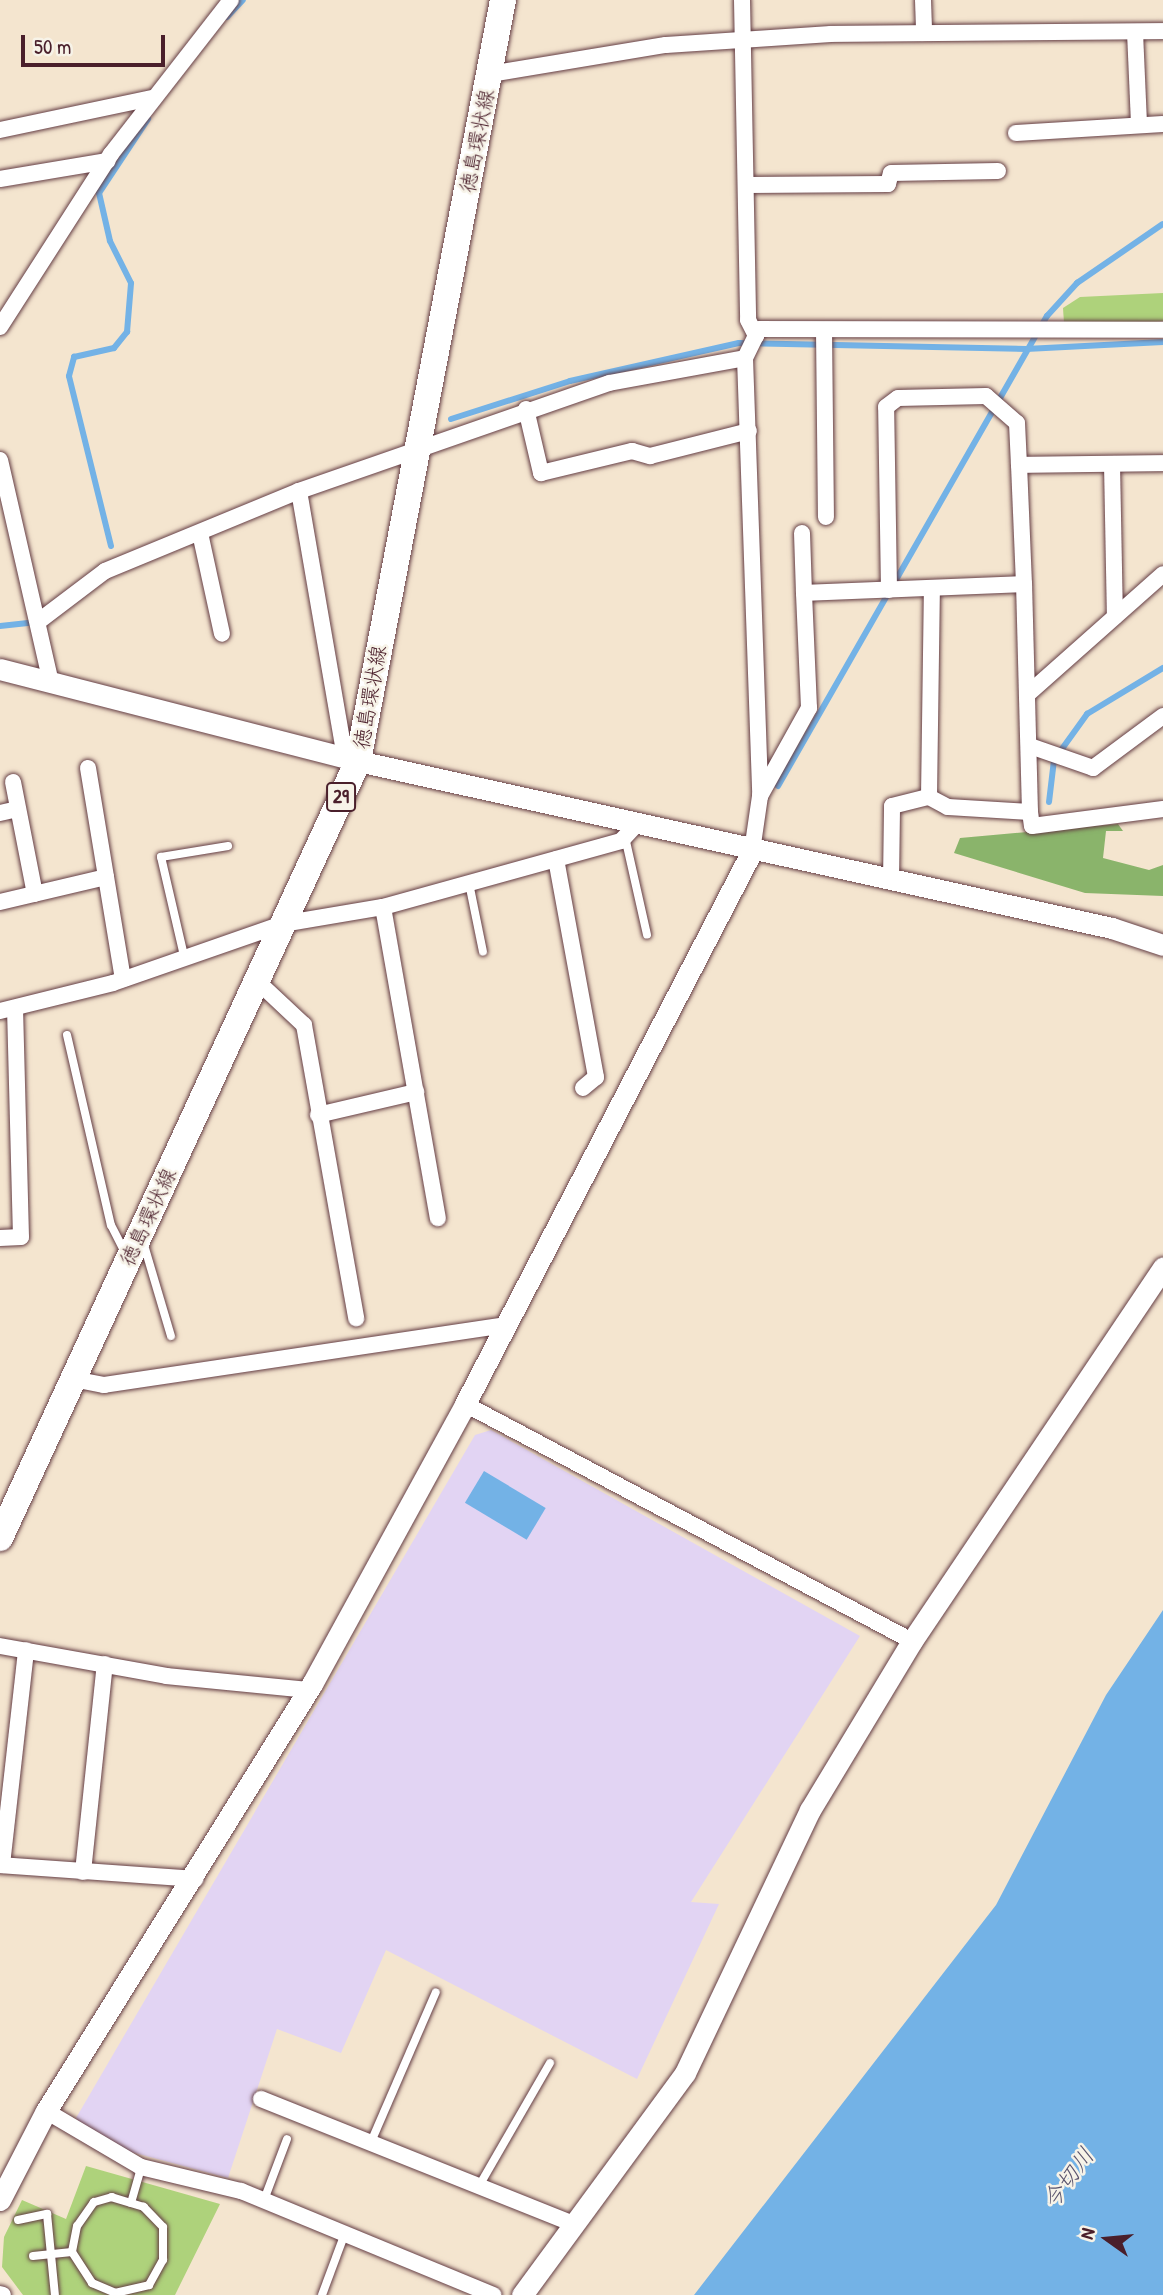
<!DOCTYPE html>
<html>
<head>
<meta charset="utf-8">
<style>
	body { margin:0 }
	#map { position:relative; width:1163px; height:2295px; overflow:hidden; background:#f4e5cf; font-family:"Patrick Hand","Klee One",sans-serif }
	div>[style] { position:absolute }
	.built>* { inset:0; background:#e2d4f3 }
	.green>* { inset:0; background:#aed27b }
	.forest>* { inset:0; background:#8ab46b }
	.water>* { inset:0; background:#73b2e6; transform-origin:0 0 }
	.stream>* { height:6px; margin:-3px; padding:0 3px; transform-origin:3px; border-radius:3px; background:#73b2e6 }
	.roads { filter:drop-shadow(0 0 2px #643d44) drop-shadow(0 0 2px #643d44) }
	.service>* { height:8px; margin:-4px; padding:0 4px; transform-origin:4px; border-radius:4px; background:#fff }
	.minor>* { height:16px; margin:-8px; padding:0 8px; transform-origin:8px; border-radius:8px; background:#fff }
	.tertiary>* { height:21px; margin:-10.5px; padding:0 10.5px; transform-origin:10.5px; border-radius:10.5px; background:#fff }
	.primary>* { height:26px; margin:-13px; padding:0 13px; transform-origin:13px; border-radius:13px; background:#fff }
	span { translate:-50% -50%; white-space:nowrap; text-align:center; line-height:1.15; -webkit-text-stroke:5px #f7f3e8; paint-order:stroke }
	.shield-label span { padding:2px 5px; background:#f7f3e8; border:2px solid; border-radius:5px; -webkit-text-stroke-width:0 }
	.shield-label { font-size:19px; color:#4a1f2b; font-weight:700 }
	.street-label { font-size:21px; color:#4a1f2b }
	.water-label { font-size:23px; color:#58526c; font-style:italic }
	.north { position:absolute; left:1072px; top:2204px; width:70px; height:70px; -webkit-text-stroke:5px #f7f3e8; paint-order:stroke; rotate:285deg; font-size:19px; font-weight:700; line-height:28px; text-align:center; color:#4a1f2b }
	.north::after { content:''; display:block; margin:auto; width:24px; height:32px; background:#4a1f2b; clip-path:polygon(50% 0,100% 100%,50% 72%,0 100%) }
	.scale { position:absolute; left:21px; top:35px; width:144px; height:32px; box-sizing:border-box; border:4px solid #4a1f2b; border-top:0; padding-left:9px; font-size:21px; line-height:24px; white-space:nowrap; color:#4a1f2b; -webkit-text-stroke:5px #f7f3e8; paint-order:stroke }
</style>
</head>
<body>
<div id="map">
	<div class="built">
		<div style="clip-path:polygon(491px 1430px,860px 1636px,691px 1902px,719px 1904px,637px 2079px,386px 1950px,341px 2053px,277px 2029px,228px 2178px,94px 2142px,76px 2118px,475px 1435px)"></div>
	</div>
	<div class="green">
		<div style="clip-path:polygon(1163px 293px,1163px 321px,1114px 328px,1064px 323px,1063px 308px,1080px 297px)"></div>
		<div style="clip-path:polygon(86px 2166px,220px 2204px,175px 2295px,23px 2295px,2px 2267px,4px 2237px,22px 2200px,66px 2219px)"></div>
	</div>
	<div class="forest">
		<div style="clip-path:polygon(1118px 824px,1123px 831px,1106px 831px,1103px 858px,1149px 870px,1163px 865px,1163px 896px,1085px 893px,954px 853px,960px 838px)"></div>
	</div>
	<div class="water">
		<div style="left:484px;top:1471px;width:72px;height:37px;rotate:31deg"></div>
		<div style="clip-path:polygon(1163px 1610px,1163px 2295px,694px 2295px,996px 1905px,1106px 1695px)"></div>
	</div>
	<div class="stream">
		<div style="left:227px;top:17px;width:23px;rotate:-47deg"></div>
		<div style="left:451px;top:419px;width:125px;rotate:-17.7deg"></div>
		<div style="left:570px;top:381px;width:173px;rotate:-12.7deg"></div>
		<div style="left:739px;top:343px;width:287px;rotate:1.2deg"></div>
		<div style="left:1026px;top:349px;width:137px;rotate:-2.9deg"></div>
		<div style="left:111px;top:546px;width:175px;rotate:-103.9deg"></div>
		<div style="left:69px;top:376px;width:20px;rotate:-75deg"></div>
		<div style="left:74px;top:357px;width:41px;rotate:-12.7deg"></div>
		<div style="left:114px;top:348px;width:21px;rotate:-51deg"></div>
		<div style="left:127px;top:332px;width:49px;rotate:-85.3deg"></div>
		<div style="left:131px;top:283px;width:47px;rotate:-116.6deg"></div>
		<div style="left:110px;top:241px;width:49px;rotate:-102.9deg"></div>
		<div style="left:99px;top:193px;width:89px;rotate:-56.5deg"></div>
		<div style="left:0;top:626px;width:28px;rotate:-6deg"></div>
		<div style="left:778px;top:786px;width:542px;rotate:-60.22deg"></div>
		<div style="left:1047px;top:316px;width:45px;rotate:-47.7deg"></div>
		<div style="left:1077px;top:283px;width:104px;rotate:-34.5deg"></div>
		<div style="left:1049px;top:802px;width:42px;rotate:-83.2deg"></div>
		<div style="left:1054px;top:760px;width:57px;rotate:-54.3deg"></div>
		<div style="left:1087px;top:714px;width:89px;rotate:-31.2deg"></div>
	</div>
	<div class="roads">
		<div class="service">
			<div style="left:625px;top:837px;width:100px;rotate:77.3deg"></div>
			<div style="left:469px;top:883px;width:70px;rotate:78.5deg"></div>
			<div style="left:185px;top:960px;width:106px;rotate:-103.1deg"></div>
			<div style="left:161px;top:857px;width:68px;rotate:-9.3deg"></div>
			<div style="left:67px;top:1035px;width:195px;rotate:77deg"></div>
			<div style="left:111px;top:1225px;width:31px;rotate:63deg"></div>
			<div style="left:144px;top:1245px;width:95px;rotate:73.5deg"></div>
			<div style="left:371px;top:2142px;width:163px;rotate:-66.6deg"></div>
			<div style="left:479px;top:2186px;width:142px;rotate:-60deg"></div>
			<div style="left:264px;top:2200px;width:65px;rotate:-69.3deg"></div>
			<div style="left:131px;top:2203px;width:37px;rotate:-74deg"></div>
			<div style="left:18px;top:2220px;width:30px;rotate:-12deg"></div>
			<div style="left:47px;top:2214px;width:81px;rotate:84.4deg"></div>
			<div style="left:33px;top:2256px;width:39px;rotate:-6deg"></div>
			<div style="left:72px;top:2252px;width:37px;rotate:57deg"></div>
			<div style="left:92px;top:2283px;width:25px;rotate:23deg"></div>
			<div style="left:115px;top:2293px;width:35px;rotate:-13deg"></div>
			<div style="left:149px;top:2285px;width:29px;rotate:-61deg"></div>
			<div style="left:163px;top:2260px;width:33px;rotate:-90deg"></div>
			<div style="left:163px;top:2227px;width:28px;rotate:-134deg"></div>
			<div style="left:144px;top:2207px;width:34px;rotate:-163deg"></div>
			<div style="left:112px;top:2197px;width:19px;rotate:164deg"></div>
			<div style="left:94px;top:2202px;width:29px;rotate:125deg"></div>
			<div style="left:77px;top:2226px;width:26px;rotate:101deg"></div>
			<div style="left:322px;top:2295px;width:66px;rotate:-69.6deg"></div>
		</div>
		<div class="minor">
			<div style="left:742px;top:0;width:320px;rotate:88.9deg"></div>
			<div style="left:748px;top:320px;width:18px;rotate:63deg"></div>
			<div style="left:923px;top:0;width:33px;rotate:88deg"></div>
			<div style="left:1135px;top:32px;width:93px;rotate:87.5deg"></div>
			<div style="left:490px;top:74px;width:178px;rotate:-9.4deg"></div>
			<div style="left:666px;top:45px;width:165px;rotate:-3.8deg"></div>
			<div style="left:831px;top:34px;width:332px;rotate:-0.5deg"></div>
			<div style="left:0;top:130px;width:155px;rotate:-11.9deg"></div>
			<div style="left:1016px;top:133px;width:147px;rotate:-3.5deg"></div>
			<div style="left:0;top:179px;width:109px;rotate:-9.5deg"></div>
			<div style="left:747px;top:185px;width:141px;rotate:-0.4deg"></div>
			<div style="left:888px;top:184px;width:11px;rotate:-75deg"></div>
			<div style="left:891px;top:173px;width:107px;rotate:-1.1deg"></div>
			<div style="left:0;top:327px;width:206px;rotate:-57.3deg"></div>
			<div style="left:111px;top:154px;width:195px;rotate:-52.1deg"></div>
			<div style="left:824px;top:330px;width:187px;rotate:89.4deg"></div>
			<div style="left:745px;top:358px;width:438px;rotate:88deg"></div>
			<div style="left:526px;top:409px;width:66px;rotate:76.8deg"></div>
			<div style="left:541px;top:473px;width:94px;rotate:-13.6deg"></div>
			<div style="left:632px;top:451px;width:19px;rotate:16deg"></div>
			<div style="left:650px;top:456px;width:102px;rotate:-14.2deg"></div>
			<div style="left:0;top:460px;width:229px;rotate:77.1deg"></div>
			<div style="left:1112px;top:464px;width:152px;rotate:88.9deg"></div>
			<div style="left:299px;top:491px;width:271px;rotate:80.2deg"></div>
			<div style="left:200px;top:533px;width:103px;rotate:77.7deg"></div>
			<div style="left:802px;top:533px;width:60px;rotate:88.1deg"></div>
			<div style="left:889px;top:590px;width:183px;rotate:-90.9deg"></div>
			<div style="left:886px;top:407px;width:15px;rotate:-37deg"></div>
			<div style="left:898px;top:398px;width:88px;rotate:-1.3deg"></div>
			<div style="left:986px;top:396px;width:41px;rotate:41.1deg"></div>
			<div style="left:1017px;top:423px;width:42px;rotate:87.3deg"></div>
			<div style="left:39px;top:621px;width:83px;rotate:-37.1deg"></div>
			<div style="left:105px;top:571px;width:210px;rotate:-22.4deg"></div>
			<div style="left:299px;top:491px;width:328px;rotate:-19.2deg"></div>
			<div style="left:609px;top:383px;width:138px;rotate:-10.4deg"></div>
			<div style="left:745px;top:358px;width:32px;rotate:-64deg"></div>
			<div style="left:759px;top:329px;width:404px;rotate:0.1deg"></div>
			<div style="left:1029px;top:693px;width:179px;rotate:-41.6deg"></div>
			<div style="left:1030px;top:746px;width:67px;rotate:19.2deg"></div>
			<div style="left:1093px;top:768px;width:87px;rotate:-36.6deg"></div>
			<div style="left:88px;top:768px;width:214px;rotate:80.6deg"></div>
			<div style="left:13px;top:782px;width:114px;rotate:78.9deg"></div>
			<div style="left:929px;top:797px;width:209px;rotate:-89.2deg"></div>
			<div style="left:1030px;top:812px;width:14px;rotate:82deg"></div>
			<div style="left:1032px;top:826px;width:132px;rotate:-7.4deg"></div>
			<div style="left:0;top:813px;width:18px;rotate:-13deg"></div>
			<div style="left:752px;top:851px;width:56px;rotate:-81.7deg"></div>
			<div style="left:760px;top:796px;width:101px;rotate:-60.9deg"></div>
			<div style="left:809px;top:708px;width:115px;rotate:-92.5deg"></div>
			<div style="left:804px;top:593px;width:220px;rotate:-2.3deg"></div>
			<div style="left:1024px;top:584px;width:119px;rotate:-92.4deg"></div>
			<div style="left:1019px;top:465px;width:144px;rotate:-0.8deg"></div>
			<div style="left:556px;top:859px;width:222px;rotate:79.6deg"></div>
			<div style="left:596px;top:1077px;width:17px;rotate:140deg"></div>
			<div style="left:891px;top:881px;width:75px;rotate:-89.2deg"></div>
			<div style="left:892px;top:806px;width:38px;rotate:-14deg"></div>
			<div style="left:929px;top:797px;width:21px;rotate:28deg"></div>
			<div style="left:948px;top:807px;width:82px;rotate:3.5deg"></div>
			<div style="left:1030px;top:812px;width:228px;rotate:-91.5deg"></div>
			<div style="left:0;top:902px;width:109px;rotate:-13.3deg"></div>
			<div style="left:383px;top:907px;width:316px;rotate:80deg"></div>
			<div style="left:256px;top:980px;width:66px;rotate:43.2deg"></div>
			<div style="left:304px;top:1025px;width:298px;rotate:79.9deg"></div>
			<div style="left:0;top:1011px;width:116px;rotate:-13.9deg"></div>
			<div style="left:113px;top:983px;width:179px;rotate:-19.2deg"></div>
			<div style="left:282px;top:924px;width:102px;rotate:-9.6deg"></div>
			<div style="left:383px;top:907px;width:247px;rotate:-15.5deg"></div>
			<div style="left:621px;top:841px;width:26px;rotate:-47deg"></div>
			<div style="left:318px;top:1115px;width:101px;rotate:-13.2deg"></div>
			<div style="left:0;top:1238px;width:21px;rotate:-3deg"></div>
			<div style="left:21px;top:1237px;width:229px;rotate:-91.5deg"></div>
			<div style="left:73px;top:1379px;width:32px;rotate:11deg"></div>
			<div style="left:104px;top:1385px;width:406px;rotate:-8.5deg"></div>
			<div style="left:465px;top:1404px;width:506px;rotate:27.93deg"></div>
			<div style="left:0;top:1646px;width:169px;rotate:10.2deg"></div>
			<div style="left:166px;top:1676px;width:143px;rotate:5.6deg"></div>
			<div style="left:0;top:1865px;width:196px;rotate:4.1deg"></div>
			<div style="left:2px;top:1865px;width:216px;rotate:-83.6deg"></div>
			<div style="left:83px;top:1872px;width:209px;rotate:-84deg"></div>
			<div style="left:261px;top:2099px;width:339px;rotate:21.8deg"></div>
			<div style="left:46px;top:2111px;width:110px;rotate:30.5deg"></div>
			<div style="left:141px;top:2167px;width:103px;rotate:13.5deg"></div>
			<div style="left:241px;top:2191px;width:273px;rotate:22.4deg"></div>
			<div style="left:0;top:2294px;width:3px;rotate:18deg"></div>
		</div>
		<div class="tertiary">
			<div style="left:0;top:669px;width:370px;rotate:14.4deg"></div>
			<div style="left:358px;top:761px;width:772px;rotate:12.49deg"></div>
			<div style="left:1112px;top:928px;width:54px;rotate:18.4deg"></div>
			<div style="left:0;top:2200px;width:100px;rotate:-62.7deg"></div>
			<div style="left:46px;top:2111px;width:503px;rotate:-58.08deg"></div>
			<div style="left:312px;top:1684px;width:319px;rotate:-61.3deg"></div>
			<div style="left:465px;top:1404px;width:623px;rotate:-62.57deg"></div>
			<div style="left:522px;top:2295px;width:275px;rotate:-53.7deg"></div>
			<div style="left:685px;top:2073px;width:291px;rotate:-64.6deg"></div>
			<div style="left:810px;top:1810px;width:197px;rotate:-58.9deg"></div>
			<div style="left:912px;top:1641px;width:450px;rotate:-56.1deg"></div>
		</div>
		<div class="primary">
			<div style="left:0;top:1538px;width:856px;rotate:-65.26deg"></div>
			<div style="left:358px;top:761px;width:775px;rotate:-79.21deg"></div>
		</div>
	</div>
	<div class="shield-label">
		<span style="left:341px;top:797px">29</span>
	</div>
	<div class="street-label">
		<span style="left:477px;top:141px;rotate:-79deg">徳島環状線</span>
		<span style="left:370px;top:697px;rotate:-80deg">徳島環状線</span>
		<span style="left:148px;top:1217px;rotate:-65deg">徳島環状線</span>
	</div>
	<div class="water-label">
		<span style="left:1068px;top:2178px;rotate:-53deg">今切川</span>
	</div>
	<div class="north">N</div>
	<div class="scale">50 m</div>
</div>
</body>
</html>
